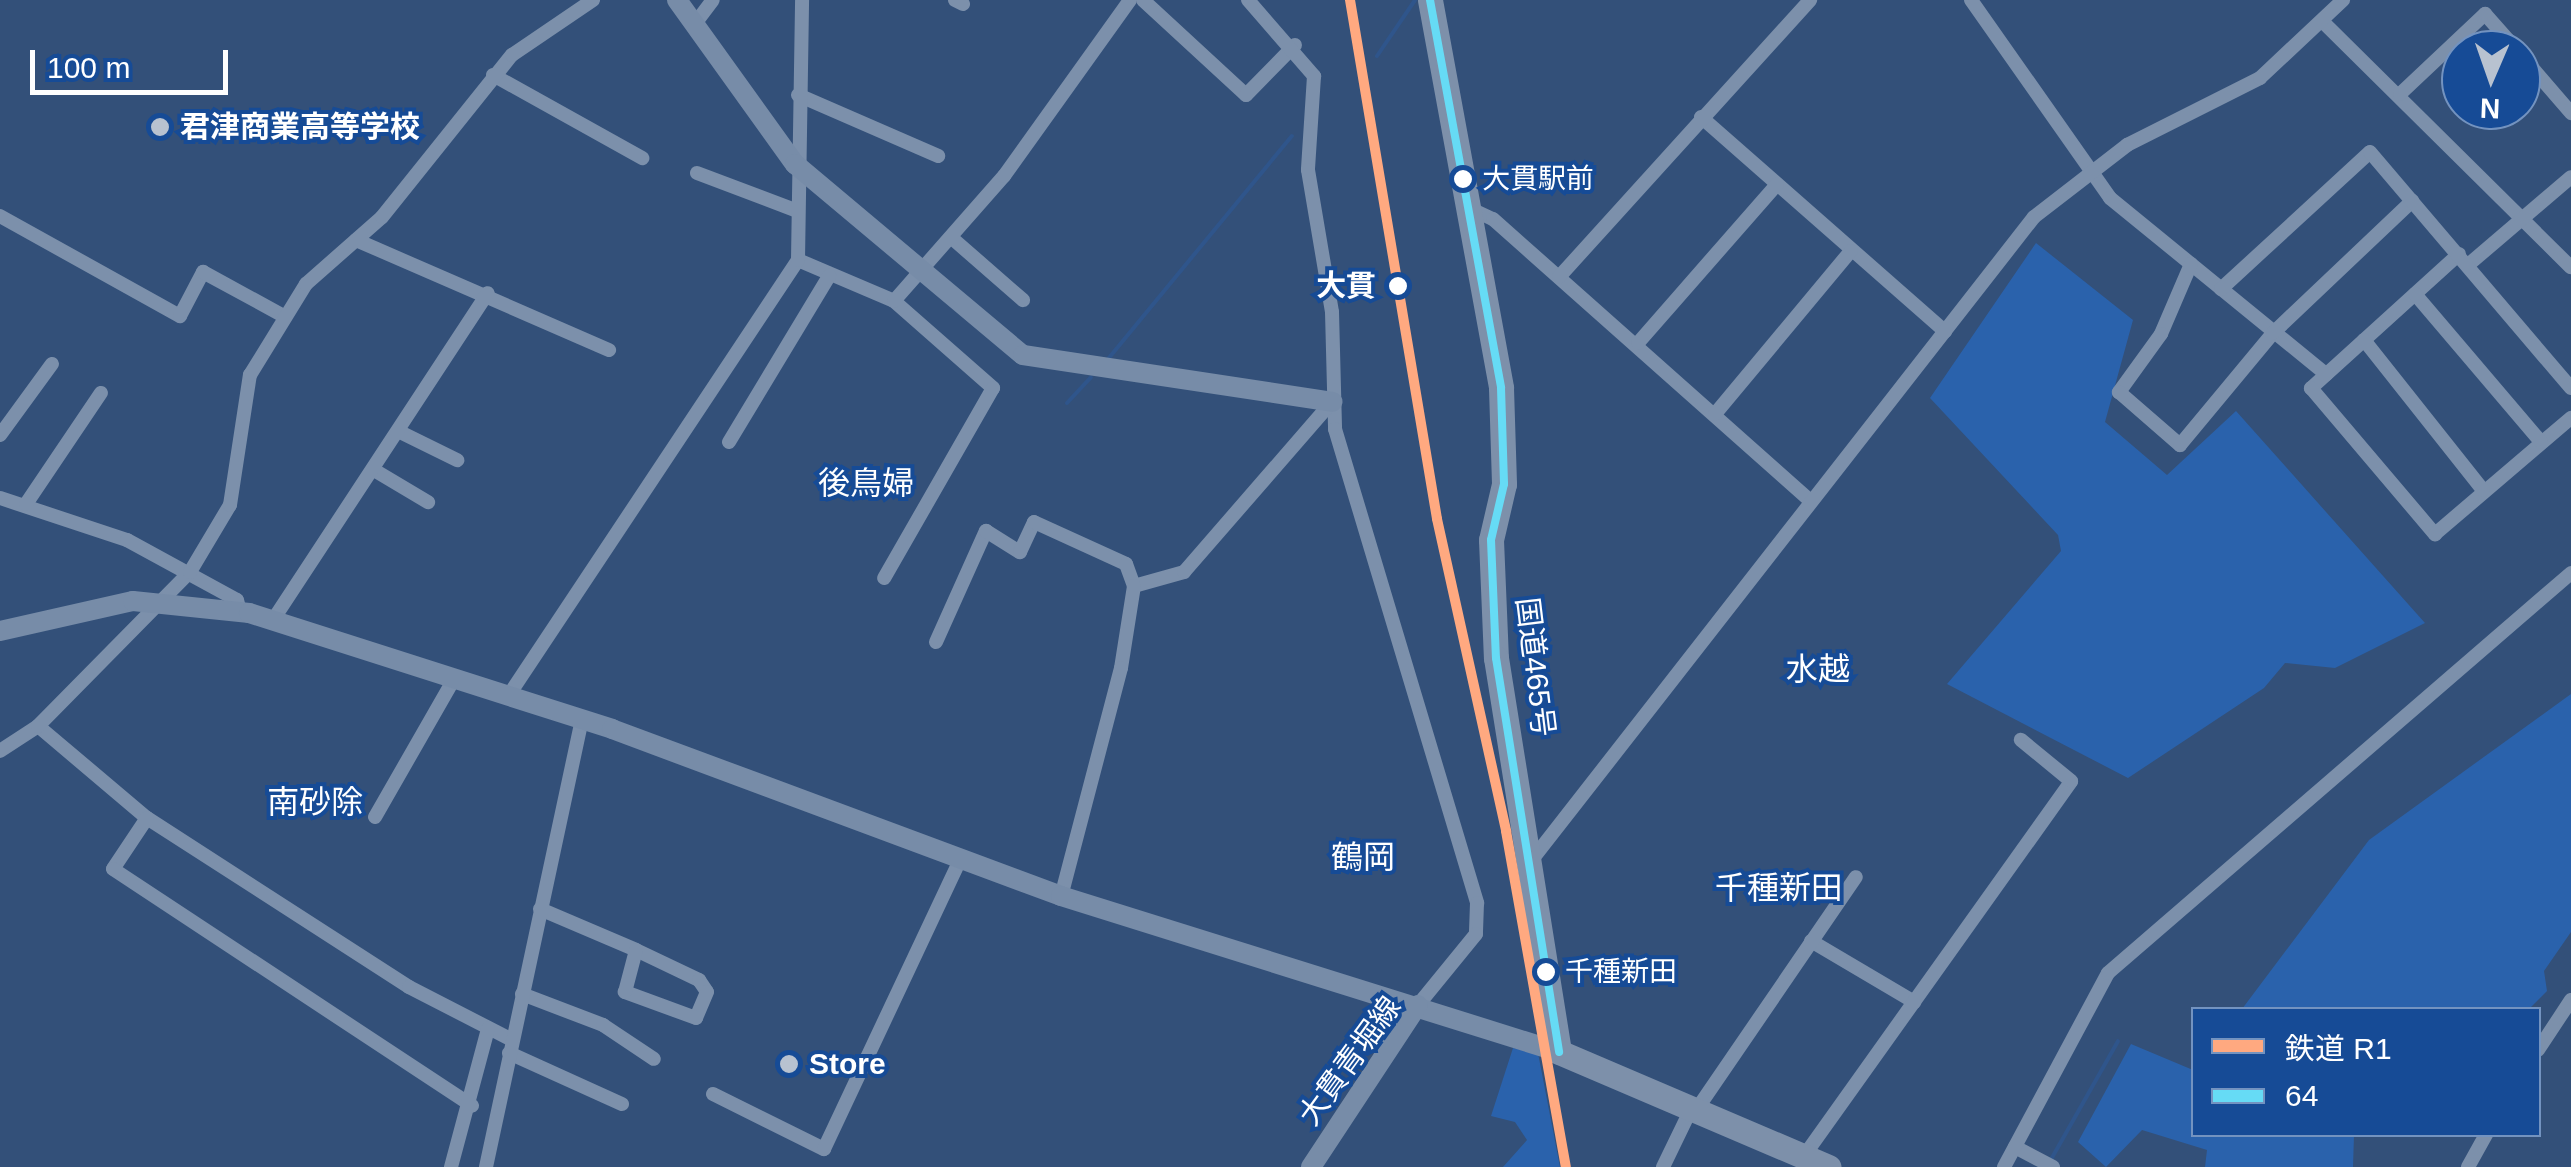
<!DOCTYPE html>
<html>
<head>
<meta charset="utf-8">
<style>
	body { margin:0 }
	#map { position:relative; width:2571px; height:1167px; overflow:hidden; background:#335079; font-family:Arial,"Noto Sans JP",sans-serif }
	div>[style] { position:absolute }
	.green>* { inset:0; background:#2a62ac }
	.stream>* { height:4px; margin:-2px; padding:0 2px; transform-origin:2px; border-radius:2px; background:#2f558b }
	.street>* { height:14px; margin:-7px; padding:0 7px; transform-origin:7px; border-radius:7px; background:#7c90ab }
	.secondary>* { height:20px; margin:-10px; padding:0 10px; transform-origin:10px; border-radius:10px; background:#778ca8 }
	.highway>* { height:25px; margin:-12.5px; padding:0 12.5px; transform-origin:12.5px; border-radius:12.5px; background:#7d90aa }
	.bus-1>* { height:8px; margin:-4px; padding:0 4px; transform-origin:4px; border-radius:4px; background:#66dbf5 }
	.rail-1>* { height:10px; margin:-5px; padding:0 5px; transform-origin:5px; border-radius:5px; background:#ffa980 }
	.dots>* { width:28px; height:28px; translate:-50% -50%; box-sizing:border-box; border:5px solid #164b96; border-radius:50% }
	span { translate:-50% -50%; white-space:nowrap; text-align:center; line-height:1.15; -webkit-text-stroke:8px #164b96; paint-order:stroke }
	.bus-label { font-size:28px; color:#fff }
	.left { translate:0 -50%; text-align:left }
	.poi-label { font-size:30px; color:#fff; font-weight:700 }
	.stop-label { font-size:30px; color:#fff; font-weight:700 }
	.right { translate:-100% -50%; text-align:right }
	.street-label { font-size:30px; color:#fff }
	.neighbourhood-label { font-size:32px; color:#fff }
	.legend { position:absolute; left:2191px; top:1007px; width:350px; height:130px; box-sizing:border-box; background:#164b96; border:2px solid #7393c0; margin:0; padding:12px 18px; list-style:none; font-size:30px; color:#fff }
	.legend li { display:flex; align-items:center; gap:20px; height:50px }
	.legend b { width:50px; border:2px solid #7393c0 }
	.north { position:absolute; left:2441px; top:30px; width:100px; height:100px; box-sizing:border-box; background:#164b96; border:2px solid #7393c0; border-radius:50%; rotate:182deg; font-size:28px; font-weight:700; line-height:40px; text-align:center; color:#fff }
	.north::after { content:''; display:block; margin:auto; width:35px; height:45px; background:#b8c2d0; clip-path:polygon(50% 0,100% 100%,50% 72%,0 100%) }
	.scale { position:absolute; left:30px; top:50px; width:198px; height:45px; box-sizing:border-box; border:5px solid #fff; border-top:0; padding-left:12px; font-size:30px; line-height:35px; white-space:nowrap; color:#fff; -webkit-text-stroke:8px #164b96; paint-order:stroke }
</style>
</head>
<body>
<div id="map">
	<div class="green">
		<div style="clip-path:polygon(2036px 243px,2133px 320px,2105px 422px,2167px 475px,2236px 411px,2425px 623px,2335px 668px,2285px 663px,2264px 688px,2128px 778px,1947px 684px,2061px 551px,2058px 535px,1930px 398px)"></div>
		<div style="clip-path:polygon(2571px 694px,2571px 932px,2544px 971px,2547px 991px,2529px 1009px,2242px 1009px,2369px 840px)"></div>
		<div style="clip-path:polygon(2131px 1044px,2193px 1070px,2194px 1134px,2354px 1135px,2353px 1167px,2205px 1167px,2207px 1150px,2142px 1130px,2106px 1167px,2078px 1142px)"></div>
		<div style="clip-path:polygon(1513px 1048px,1538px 1053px,1560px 1167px,1503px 1167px,1527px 1140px,1515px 1122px,1491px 1116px)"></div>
	</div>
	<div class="stream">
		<div style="left:1377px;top:56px;width:68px;rotate:-55.8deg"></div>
		<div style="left:1108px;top:359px;width:289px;rotate:-50.5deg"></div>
		<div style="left:1067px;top:403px;width:35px;rotate:-47deg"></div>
		<div style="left:2049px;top:1163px;width:140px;rotate:-60.5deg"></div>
	</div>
	<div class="street">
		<div style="left:955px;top:0;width:9px;rotate:27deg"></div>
		<div style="left:1143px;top:0;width:140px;rotate:42.7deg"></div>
		<div style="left:1246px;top:95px;width:70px;rotate:-45.6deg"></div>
		<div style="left:1248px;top:0;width:101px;rotate:49deg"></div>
		<div style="left:1314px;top:76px;width:94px;rotate:93.7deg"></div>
		<div style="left:1308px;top:170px;width:144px;rotate:80.4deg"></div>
		<div style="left:1332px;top:312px;width:117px;rotate:88.5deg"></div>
		<div style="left:1335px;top:429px;width:495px;rotate:73.3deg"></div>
		<div style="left:1477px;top:903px;width:31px;rotate:92deg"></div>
		<div style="left:1476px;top:934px;width:92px;rotate:129.2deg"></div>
		<div style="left:1971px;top:0;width:242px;rotate:54.9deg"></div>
		<div style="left:2110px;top:198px;width:279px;rotate:39.2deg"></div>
		<div style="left:697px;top:21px;width:26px;rotate:-53deg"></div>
		<div style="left:2322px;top:21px;width:350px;rotate:44.7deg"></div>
		<div style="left:2521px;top:55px;width:77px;rotate:49.2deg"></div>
		<div style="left:493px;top:75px;width:171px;rotate:29.1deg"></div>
		<div style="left:2400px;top:94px;width:117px;rotate:-43.3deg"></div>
		<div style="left:2485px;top:14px;width:48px;rotate:48.4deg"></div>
		<div style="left:798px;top:95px;width:153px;rotate:23.5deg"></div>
		<div style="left:1701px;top:117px;width:325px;rotate:41.3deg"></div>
		<div style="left:697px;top:173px;width:105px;rotate:20.7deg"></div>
		<div style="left:1469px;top:208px;width:26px;rotate:25deg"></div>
		<div style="left:1493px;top:219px;width:425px;rotate:41.6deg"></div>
		<div style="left:0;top:216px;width:206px;rotate:29.1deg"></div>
		<div style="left:180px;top:316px;width:50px;rotate:-62.4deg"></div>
		<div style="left:203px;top:272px;width:90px;rotate:28.6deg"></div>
		<div style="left:953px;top:239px;width:93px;rotate:41.1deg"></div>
		<div style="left:356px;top:240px;width:276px;rotate:23.5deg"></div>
		<div style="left:2459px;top:254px;width:200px;rotate:137.8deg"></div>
		<div style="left:2311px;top:388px;width:192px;rotate:49.7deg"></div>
		<div style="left:2435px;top:534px;width:179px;rotate:-40.5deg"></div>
		<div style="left:798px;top:260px;width:104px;rotate:23.1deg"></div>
		<div style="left:894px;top:301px;width:132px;rotate:41.3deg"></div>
		<div style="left:993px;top:388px;width:219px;rotate:119.8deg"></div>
		<div style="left:2191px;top:264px;width:76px;rotate:113.2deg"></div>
		<div style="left:2161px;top:334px;width:72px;rotate:125.9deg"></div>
		<div style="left:2119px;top:392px;width:81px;rotate:41deg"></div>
		<div style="left:2180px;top:445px;width:146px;rotate:-50.3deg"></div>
		<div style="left:2273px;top:333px;width:192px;rotate:-43.5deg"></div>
		<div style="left:2468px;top:265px;width:135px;rotate:-40.5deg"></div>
		<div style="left:1559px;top:277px;width:374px;rotate:-47.8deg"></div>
		<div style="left:2221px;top:289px;width:202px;rotate:-42.6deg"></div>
		<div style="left:2370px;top:152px;width:310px;rotate:49.6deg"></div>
		<div style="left:2415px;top:294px;width:194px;rotate:49.6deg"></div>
		<div style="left:894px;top:301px;width:167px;rotate:-48.7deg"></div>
		<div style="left:1004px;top:176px;width:216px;rotate:-54.4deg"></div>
		<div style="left:2364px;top:340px;width:191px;rotate:51.6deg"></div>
		<div style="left:1638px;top:343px;width:211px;rotate:-48.8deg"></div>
		<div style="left:1715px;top:414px;width:212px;rotate:-50.2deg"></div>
		<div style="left:400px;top:432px;width:64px;rotate:26.2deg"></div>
		<div style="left:0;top:435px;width:88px;rotate:-53.8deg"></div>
		<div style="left:729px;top:442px;width:194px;rotate:-58.9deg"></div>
		<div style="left:374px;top:470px;width:63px;rotate:30.7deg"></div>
		<div style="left:0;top:498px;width:134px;rotate:18.3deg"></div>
		<div style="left:127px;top:540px;width:125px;rotate:28.6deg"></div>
		<div style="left:237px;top:600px;width:11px;rotate:75deg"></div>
		<div style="left:26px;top:504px;width:134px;rotate:-56deg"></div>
		<div style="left:1134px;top:586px;width:52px;rotate:-15.6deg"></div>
		<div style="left:1184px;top:572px;width:225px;rotate:-49deg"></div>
		<div style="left:273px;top:620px;width:391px;rotate:-56.7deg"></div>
		<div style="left:936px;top:642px;width:122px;rotate:-65.8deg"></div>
		<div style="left:986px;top:531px;width:40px;rotate:32deg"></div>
		<div style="left:1020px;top:552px;width:33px;rotate:-65deg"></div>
		<div style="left:1034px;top:522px;width:101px;rotate:24.5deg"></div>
		<div style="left:1126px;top:564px;width:23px;rotate:70deg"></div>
		<div style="left:1134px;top:586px;width:83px;rotate:99deg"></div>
		<div style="left:1121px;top:668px;width:236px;rotate:104.7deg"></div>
		<div style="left:507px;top:698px;width:526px;rotate:-56.4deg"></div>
		<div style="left:798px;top:260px;width:260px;rotate:-89.1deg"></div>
		<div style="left:38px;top:726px;width:143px;rotate:40.2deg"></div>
		<div style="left:147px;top:818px;width:312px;rotate:32.8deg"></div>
		<div style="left:409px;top:987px;width:116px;rotate:27.2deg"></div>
		<div style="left:0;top:751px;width:45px;rotate:-33.3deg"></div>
		<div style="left:38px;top:726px;width:216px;rotate:-45.4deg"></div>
		<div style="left:190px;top:572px;width:78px;rotate:-59.2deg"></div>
		<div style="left:230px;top:505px;width:132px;rotate:-81.3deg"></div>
		<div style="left:250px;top:375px;width:107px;rotate:-58.4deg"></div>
		<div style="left:306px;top:284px;width:101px;rotate:-41.4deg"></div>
		<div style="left:382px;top:217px;width:208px;rotate:-51.3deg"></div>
		<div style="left:512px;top:55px;width:98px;rotate:-34.2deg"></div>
		<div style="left:375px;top:817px;width:157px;rotate:-60.2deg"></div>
		<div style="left:147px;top:818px;width:61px;rotate:123.7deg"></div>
		<div style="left:113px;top:869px;width:430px;rotate:33.4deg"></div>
		<div style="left:1531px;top:861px;width:817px;rotate:-52.01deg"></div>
		<div style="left:2034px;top:217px;width:118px;rotate:-37.7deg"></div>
		<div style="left:2127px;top:145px;width:149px;rotate:-26.7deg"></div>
		<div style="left:2260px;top:78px;width:114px;rotate:-43.2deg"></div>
		<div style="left:540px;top:909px;width:104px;rotate:23.1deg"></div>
		<div style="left:636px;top:950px;width:70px;rotate:25.5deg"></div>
		<div style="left:699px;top:980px;width:14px;rotate:56deg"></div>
		<div style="left:707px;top:992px;width:28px;rotate:113deg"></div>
		<div style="left:696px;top:1018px;width:76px;rotate:-159.9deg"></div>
		<div style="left:625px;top:992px;width:43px;rotate:-75.3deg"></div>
		<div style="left:1811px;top:941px;width:120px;rotate:30.6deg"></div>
		<div style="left:522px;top:994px;width:87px;rotate:20.9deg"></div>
		<div style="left:603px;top:1025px;width:61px;rotate:33.7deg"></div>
		<div style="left:2538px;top:1050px;width:60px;rotate:-56.6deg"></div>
		<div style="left:509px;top:1053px;width:124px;rotate:24.3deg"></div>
		<div style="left:713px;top:1094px;width:124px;rotate:26.4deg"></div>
		<div style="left:824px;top:1149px;width:319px;rotate:-64.8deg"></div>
		<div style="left:1697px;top:1109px;width:281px;rotate:-55.6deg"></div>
		<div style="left:2015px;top:1147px;width:43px;rotate:27.8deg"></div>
		<div style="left:1804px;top:1156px;width:460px;rotate:-54.5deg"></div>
		<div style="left:2071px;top:781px;width:65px;rotate:-140.6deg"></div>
		<div style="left:451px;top:1167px;width:143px;rotate:-75deg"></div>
		<div style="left:486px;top:1167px;width:457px;rotate:-77.9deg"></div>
		<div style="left:1663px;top:1167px;width:67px;rotate:-64.2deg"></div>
		<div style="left:2004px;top:1167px;width:220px;rotate:-61.8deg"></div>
		<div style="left:2108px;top:973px;width:612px;rotate:-40.82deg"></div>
		<div style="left:2468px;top:1167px;width:38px;rotate:-61deg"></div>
	</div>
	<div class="secondary">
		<div style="left:677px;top:0;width:202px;rotate:54.3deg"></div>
		<div style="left:795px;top:164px;width:297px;rotate:40deg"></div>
		<div style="left:1023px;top:355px;width:313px;rotate:8.6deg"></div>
		<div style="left:0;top:631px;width:136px;rotate:-12.7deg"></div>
		<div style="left:133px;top:601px;width:117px;rotate:5.9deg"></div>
		<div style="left:249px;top:613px;width:381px;rotate:17.7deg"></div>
		<div style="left:612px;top:729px;width:479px;rotate:20.4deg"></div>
		<div style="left:1061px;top:896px;width:522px;rotate:17.39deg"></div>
		<div style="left:1311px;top:1167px;width:194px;rotate:-56.6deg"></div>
	</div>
	<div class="highway">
		<div style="left:1430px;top:0;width:394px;rotate:79.6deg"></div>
		<div style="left:1501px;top:388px;width:96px;rotate:88.2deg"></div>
		<div style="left:1504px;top:484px;width:57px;rotate:103.1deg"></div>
		<div style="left:1491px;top:540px;width:118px;rotate:87.6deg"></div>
		<div style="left:1496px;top:658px;width:399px;rotate:80.9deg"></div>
		<div style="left:1559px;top:1052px;width:293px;rotate:23.1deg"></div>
	</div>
	<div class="bus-1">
		<div style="left:1430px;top:0;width:394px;rotate:79.6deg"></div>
		<div style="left:1501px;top:388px;width:96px;rotate:88.2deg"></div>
		<div style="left:1504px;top:484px;width:57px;rotate:103.1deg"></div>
		<div style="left:1491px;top:540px;width:118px;rotate:87.6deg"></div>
		<div style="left:1496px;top:658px;width:399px;rotate:80.9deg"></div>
	</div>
	<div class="rail-1">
		<div style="left:1350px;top:0;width:526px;rotate:80.48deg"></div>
		<div style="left:1437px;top:519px;width:320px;rotate:77.5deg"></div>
		<div style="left:1506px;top:831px;width:341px;rotate:79.9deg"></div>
	</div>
	<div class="dots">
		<div style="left:160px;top:127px;background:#b8c2d0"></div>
		<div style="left:1463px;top:179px;background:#fff"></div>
		<div style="left:1398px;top:286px;background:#fff"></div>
		<div style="left:1546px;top:972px;background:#fff"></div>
		<div style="left:789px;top:1064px;background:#b8c2d0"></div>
	</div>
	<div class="bus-label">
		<span class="left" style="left:1482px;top:179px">大貫駅前</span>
		<span class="left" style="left:1565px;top:972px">千種新田</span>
	</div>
	<div class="poi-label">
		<span class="left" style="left:180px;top:127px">君津商業高等学校</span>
		<span class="left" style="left:809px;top:1064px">Store</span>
	</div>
	<div class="stop-label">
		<span class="right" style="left:1376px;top:286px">大貫</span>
	</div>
	<div class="street-label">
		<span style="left:1535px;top:667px;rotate:83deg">国道465号</span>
		<span style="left:1350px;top:1061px;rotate:-54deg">大貫青堀線</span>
	</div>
	<div class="neighbourhood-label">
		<span style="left:866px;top:483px">後鳥婦</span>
		<span style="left:1818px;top:669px">水越</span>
		<span style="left:315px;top:802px">南砂除</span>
		<span style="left:1363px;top:857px">鶴岡</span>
		<span style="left:1779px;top:888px">千種新田</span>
	</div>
	<ul class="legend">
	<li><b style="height:12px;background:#ffa980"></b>鉄道 R1</li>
	<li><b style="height:12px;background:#66dbf5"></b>64</li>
	</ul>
	<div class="north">N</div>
	<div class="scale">100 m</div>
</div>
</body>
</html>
